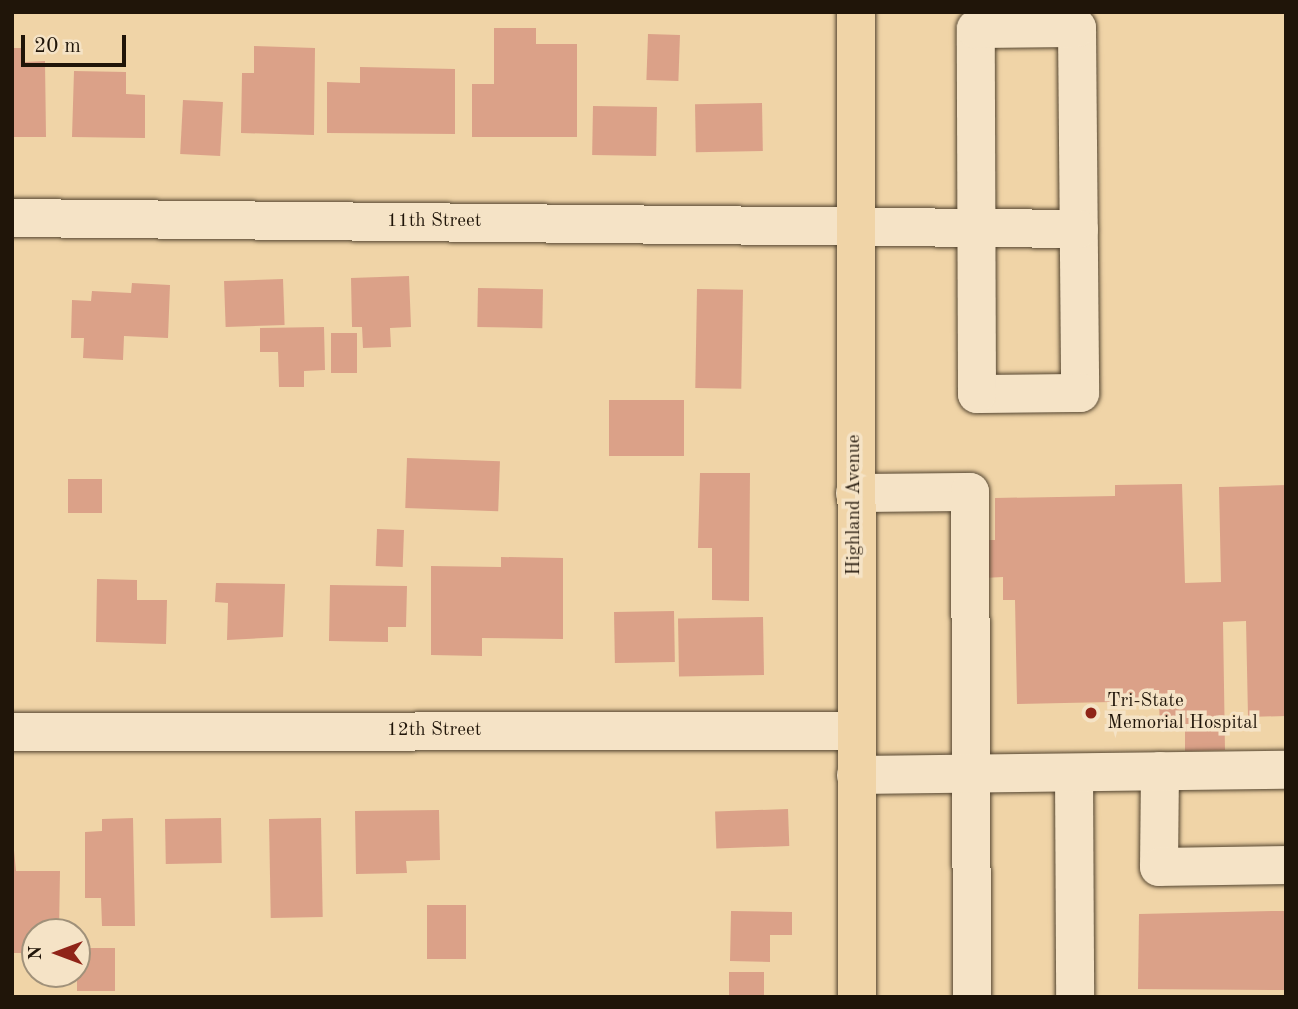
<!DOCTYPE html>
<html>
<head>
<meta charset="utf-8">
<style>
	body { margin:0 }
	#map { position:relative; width:1298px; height:1009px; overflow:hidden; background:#f0d4a7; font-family:"Old Standard TT",serif }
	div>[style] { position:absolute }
	.building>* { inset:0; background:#dba188; transform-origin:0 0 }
	.roads { filter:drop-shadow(0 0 2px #544530) drop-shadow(0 0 2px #544530) }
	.minor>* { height:38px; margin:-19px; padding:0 19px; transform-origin:19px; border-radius:19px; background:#f5e3c6 }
	.major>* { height:38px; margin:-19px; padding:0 19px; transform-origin:19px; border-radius:19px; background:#f0d4a7 }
	.dots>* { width:19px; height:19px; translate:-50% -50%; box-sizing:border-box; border:4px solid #f5e3c6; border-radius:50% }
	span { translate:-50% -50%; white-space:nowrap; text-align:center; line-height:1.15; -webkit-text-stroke:7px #f5e3c6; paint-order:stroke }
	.street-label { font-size:19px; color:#201509 }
	.poi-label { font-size:19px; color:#201509 }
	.left { translate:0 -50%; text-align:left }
	.frame { position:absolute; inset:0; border:14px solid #201509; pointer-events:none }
	.north { position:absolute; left:21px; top:918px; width:70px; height:70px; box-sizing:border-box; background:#f5e3c6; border:2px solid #a0917a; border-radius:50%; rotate:270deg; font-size:19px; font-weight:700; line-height:28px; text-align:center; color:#201509 }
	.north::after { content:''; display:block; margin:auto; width:24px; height:32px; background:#8f2418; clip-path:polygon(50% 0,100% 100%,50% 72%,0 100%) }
	.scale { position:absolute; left:21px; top:35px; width:105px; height:32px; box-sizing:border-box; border:4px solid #201509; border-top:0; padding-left:9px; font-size:21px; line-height:24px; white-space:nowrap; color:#201509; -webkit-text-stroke:5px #f5e3c6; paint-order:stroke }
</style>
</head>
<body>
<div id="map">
	<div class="building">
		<div style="clip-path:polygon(494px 28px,536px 28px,536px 44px,577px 44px,577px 137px,472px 137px,472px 84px,494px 84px)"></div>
		<div style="left:648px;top:34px;width:32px;height:46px;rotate:2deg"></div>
		<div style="clip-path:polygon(254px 46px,315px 48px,314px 135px,241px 133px,242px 73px,254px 73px)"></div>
		<div style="clip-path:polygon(12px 48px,25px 48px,25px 62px,45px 61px,46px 137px,12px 137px)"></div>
		<div style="clip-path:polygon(360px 67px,455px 69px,455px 134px,327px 133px,327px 82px,360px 83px)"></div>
		<div style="clip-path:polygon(74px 71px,126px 72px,126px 94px,145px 95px,145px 138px,72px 137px)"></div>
		<div style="left:183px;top:100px;width:40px;height:54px;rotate:3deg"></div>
		<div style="left:762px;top:103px;width:48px;height:67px;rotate:89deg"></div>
		<div style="left:593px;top:106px;width:64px;height:49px;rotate:1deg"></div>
		<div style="clip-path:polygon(409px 276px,411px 327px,390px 328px,391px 347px,363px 348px,362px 327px,352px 327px,351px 278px)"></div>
		<div style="left:283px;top:279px;width:46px;height:59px;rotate:88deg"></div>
		<div style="clip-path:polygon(132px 283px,170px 285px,168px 338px,124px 336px,123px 360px,83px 358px,84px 338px,71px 338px,72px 300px,91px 301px,92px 291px,131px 293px)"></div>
		<div style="left:478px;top:288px;width:65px;height:39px;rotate:1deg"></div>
		<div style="left:697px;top:289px;width:46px;height:99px;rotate:1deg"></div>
		<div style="clip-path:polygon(324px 327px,325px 370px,304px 371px,304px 387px,279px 387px,278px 352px,260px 352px,260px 328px)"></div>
		<div style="left:331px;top:333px;width:26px;height:40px"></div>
		<div style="left:609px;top:400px;width:75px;height:56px"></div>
		<div style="left:407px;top:458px;width:93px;height:50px;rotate:2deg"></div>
		<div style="clip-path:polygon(700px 473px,750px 473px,749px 601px,712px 600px,712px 548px,698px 548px)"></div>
		<div style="left:68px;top:479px;width:34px;height:34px"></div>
		<div style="clip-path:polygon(1182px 484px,1185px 583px,1221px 582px,1219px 487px,1286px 485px,1286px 716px,1248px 717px,1246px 621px,1223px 622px,1225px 750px,1185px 751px,1185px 728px,1160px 729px,1159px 701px,1017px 704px,1015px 600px,1003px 600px,1003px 577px,984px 578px,983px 540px,995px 540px,995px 498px,1115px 496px,1115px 485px)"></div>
		<div style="left:377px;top:529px;width:27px;height:37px;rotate:2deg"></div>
		<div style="clip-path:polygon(501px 557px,563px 558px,563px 639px,482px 638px,482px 656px,431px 655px,431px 566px,501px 567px)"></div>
		<div style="clip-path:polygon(97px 579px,137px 580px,137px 600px,167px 600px,166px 644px,96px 642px)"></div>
		<div style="clip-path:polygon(216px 583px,285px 584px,283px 637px,227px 640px,228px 603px,215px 602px)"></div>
		<div style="clip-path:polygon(330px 585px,407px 586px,406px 627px,388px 627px,388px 642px,329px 641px)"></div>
		<div style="left:674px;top:611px;width:51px;height:60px;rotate:89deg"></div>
		<div style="left:763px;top:617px;width:58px;height:85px;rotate:89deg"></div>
		<div style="left:788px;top:809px;width:37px;height:73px;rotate:88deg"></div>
		<div style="clip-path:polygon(439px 810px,440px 860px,406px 861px,407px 873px,356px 874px,355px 811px)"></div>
		<div style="clip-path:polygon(133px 818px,135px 926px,102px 926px,101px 898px,85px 898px,85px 832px,102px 831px,102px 819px)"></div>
		<div style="left:221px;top:818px;width:45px;height:56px;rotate:89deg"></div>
		<div style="left:321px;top:818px;width:99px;height:52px;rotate:89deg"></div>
		<div style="clip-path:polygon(12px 830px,16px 871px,60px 871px,59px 932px,35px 932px,35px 953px,12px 953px)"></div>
		<div style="left:466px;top:905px;width:54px;height:39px;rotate:90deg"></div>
		<div style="clip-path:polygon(731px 911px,792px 912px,792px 935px,770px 935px,770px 962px,730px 961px)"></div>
		<div style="clip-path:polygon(1272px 911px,1286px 911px,1286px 990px,1138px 989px,1139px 914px)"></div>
		<div style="left:77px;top:948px;width:38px;height:43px"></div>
		<div style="left:729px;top:972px;width:35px;height:25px"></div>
	</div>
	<div class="roads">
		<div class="minor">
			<div style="left:1077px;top:28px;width:365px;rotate:89.5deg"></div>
			<div style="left:1080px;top:393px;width:103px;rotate:179.4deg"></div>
			<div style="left:977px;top:394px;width:365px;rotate:-90.2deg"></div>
			<div style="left:976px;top:29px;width:101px;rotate:-0.6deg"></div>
			<div style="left:12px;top:218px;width:1067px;rotate:0.59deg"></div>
			<div style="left:855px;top:493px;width:115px;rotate:-0.5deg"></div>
			<div style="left:970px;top:492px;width:505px;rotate:89.77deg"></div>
			<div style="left:12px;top:732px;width:844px;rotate:-0.07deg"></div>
			<div style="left:1160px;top:771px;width:96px;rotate:90.6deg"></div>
			<div style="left:1159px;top:867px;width:127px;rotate:-0.9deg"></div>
			<div style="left:1074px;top:773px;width:224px;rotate:89.7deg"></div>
			<div style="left:856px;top:775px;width:430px;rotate:-0.7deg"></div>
		</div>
		<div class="major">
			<div style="left:856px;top:12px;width:985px;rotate:89.94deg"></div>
		</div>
	</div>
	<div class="dots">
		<div style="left:1091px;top:713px;background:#8f2418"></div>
	</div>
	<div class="street-label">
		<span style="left:434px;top:222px">11th Street</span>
		<span style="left:855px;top:505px;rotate:-90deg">Highland Avenue</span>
		<span style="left:434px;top:731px">12th Street</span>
	</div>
	<div class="poi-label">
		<span class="left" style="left:1107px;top:713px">Tri-State<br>Memorial Hospital</span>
	</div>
	<div class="frame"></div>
	<div class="north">N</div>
	<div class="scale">20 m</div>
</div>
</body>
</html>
